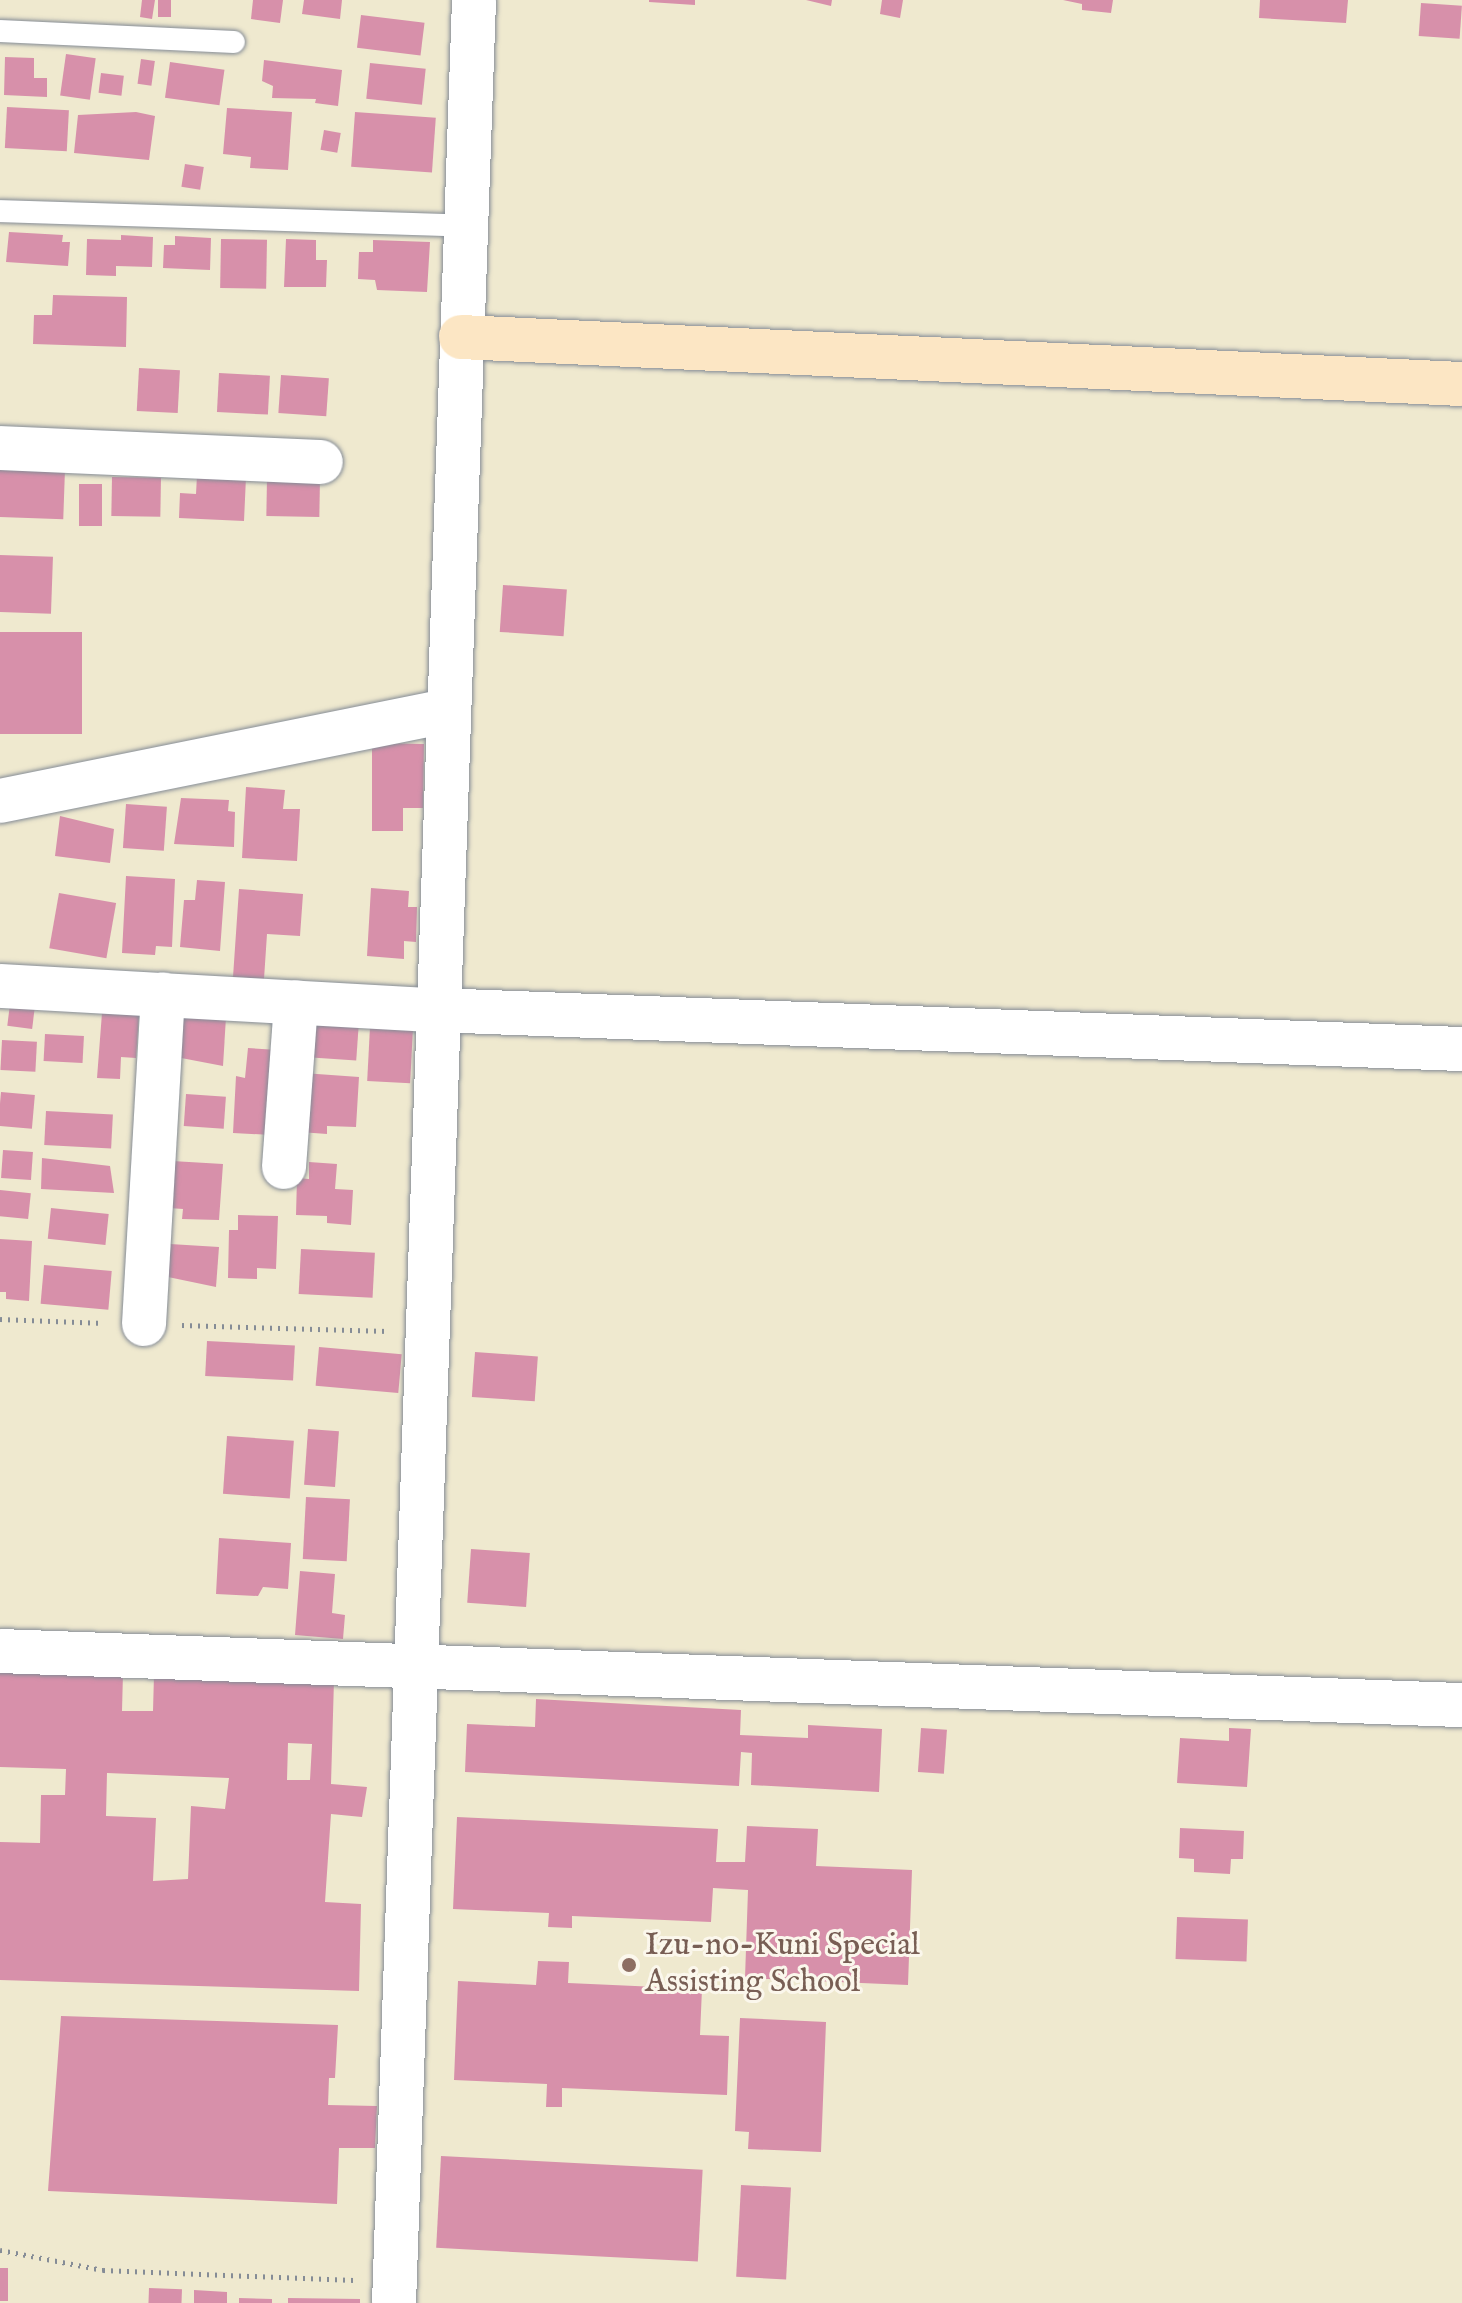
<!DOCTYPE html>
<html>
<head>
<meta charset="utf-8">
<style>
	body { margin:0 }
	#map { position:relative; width:1462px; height:2303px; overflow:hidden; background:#efe9cf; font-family:"IM FELL English",serif }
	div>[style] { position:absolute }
	.building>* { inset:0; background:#d790aa; transform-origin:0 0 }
	.path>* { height:5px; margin-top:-2.5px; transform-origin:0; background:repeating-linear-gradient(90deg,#858c96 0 2px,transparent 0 8px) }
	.roads { filter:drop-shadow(0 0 2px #858c96) drop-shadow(0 0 2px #858c96) }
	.lane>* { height:22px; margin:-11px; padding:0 11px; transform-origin:11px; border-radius:11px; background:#fff }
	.street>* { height:44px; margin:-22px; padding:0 22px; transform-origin:22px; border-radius:22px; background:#fff }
	.secondary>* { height:44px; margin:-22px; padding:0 22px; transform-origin:22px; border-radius:22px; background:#fce6c4 }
	.dots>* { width:22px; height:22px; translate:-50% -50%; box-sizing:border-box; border:4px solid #fbf7ec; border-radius:50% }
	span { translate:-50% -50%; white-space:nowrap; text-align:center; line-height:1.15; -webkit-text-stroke:6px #fbf7ec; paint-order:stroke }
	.education-label { font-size:32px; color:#785e54 }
	.left { translate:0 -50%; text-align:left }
</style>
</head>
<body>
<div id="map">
	<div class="building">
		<div style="clip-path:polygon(142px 0,155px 0,152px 19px,140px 17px)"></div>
		<div style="left:158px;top:0;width:13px;height:17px"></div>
		<div style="clip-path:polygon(253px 0,283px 0,280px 23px,251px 19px)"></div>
		<div style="clip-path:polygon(304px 0,342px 0,340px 19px,302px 14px)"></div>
		<div style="clip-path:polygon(649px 0,695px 0,695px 5px,649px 2px)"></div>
		<div style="clip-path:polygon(806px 0,832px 0,831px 6px)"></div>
		<div style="clip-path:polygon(882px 0,903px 0,900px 18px,880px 14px)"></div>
		<div style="clip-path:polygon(1063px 0,1113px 0,1111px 13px,1082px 10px,1082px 4px)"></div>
		<div style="clip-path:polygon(1260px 0,1348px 0,1346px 23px,1259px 18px)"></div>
		<div style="left:1421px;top:3px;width:41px;height:33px;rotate:4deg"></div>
		<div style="left:361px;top:15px;width:64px;height:33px;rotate:7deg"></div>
		<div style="left:66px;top:54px;width:30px;height:42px;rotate:8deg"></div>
		<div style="clip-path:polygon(5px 57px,34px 58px,34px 78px,47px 78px,47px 97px,4px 95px)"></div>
		<div style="left:141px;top:59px;width:14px;height:25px;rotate:8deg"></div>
		<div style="clip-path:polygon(264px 60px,342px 70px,338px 106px,315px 103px,316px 99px,272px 98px,273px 86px,262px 81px)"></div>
		<div style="left:170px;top:62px;width:55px;height:36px;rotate:8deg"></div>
		<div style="left:370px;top:63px;width:56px;height:36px;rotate:6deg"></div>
		<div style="left:101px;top:73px;width:23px;height:20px;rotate:7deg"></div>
		<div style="left:7px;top:107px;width:62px;height:41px;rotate:3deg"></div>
		<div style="clip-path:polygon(227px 108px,292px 112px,288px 170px,250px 168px,251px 157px,223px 154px)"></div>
		<div style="clip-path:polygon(136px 112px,155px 116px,149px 160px,74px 153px,78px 115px)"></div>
		<div style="left:355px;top:112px;width:81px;height:55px;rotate:4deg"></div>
		<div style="left:324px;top:130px;width:17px;height:20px;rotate:10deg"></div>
		<div style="left:185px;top:164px;width:19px;height:23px;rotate:9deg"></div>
		<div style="clip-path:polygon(9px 232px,63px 235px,62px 242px,70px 242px,68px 266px,6px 262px)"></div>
		<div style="clip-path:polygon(121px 235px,153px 237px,152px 267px,116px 266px,116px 276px,86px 275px,87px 239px,121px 240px)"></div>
		<div style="clip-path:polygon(175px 236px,211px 238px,210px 270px,163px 268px,164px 245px,175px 245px)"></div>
		<div style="left:221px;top:239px;width:46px;height:49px;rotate:1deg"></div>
		<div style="clip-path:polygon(286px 239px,316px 240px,316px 260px,327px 260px,326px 287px,284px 287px)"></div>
		<div style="clip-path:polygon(373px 240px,430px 242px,427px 292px,377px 290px,375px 280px,358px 279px,359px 252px,373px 252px)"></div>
		<div style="clip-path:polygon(53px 295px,127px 297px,126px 347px,33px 344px,34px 315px,52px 315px)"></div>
		<div style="left:139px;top:368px;width:41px;height:43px;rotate:3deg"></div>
		<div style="left:219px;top:373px;width:51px;height:39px;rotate:3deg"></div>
		<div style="left:281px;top:375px;width:48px;height:38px;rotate:4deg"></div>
		<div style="left:0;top:468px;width:65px;height:49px;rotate:2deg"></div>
		<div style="clip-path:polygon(197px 475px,246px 477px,244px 521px,179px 518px,180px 493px,196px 494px)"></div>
		<div style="left:112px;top:477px;width:49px;height:39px;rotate:1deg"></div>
		<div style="left:267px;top:478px;width:53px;height:38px;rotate:1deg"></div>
		<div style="left:79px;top:484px;width:23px;height:42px"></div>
		<div style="left:0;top:555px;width:53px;height:57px;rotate:2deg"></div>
		<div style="left:503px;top:585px;width:64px;height:47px;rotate:4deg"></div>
		<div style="left:0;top:632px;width:82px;height:102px"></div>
		<div style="clip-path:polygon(372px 743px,424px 744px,423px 808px,403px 808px,403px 831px,372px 831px)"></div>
		<div style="clip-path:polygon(246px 787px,285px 790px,283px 809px,300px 809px,297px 861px,242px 858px)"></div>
		<div style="clip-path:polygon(181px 798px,229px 800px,228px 811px,235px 812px,234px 847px,174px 844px)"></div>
		<div style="left:126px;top:804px;width:41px;height:44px;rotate:4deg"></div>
		<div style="clip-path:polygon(60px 816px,114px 829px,110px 863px,55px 856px)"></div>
		<div style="clip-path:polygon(126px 876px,175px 879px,172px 947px,156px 946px,155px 955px,122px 953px)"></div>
		<div style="clip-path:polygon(197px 880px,225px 882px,220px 951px,180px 947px,184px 900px,195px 900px)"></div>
		<div style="clip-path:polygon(371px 888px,409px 891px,408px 907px,417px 907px,416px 942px,404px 941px,404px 959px,367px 956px)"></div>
		<div style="clip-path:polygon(239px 889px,303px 894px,300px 936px,267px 934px,264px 979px,233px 977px)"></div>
		<div style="left:59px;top:893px;width:58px;height:56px;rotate:10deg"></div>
		<div style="left:10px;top:1004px;width:25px;height:22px;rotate:7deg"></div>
		<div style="clip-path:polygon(102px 1013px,139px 1015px,136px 1058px,121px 1057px,120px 1079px,97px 1078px)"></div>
		<div style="clip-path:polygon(178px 1015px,226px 1017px,223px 1066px,176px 1057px)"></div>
		<div style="left:307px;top:1019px;width:52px;height:38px;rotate:4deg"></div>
		<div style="left:370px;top:1027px;width:43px;height:54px;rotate:3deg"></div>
		<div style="left:45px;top:1034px;width:39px;height:27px;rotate:3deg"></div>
		<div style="left:2px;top:1040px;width:35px;height:30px;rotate:3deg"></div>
		<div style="clip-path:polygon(248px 1048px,278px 1050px,272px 1135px,233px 1133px,236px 1076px,245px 1078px)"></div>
		<div style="clip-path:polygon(303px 1073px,359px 1077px,356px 1127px,327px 1126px,327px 1134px,300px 1132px)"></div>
		<div style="left:1px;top:1092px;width:34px;height:34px;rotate:5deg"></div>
		<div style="left:186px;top:1094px;width:40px;height:32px;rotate:4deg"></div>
		<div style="left:46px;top:1111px;width:67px;height:34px;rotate:3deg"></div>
		<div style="left:3px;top:1150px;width:30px;height:28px;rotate:4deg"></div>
		<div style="clip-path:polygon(42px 1158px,110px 1166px,114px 1193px,41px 1189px)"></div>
		<div style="clip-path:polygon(172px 1161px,223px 1164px,219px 1220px,182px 1219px,183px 1209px,169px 1208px)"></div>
		<div style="clip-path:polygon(309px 1162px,337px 1164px,335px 1189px,353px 1190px,351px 1225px,327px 1223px,327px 1216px,296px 1215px,297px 1178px,309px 1179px)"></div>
		<div style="left:0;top:1190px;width:31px;height:26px;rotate:6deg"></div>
		<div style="left:51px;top:1208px;width:58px;height:31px;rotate:6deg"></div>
		<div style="clip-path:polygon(238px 1215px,278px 1216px,276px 1269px,257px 1268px,257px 1279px,228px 1278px,229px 1230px,238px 1230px)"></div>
		<div style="clip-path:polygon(0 1239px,32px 1241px,29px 1301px,6px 1299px,6px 1292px,0 1292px)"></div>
		<div style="clip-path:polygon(170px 1244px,219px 1247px,216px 1287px,168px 1277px)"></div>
		<div style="left:301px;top:1249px;width:74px;height:45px;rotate:3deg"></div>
		<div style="left:44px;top:1265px;width:68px;height:39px;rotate:5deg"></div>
		<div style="left:207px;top:1341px;width:88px;height:35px;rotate:3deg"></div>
		<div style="left:319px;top:1347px;width:83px;height:39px;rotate:5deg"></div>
		<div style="left:475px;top:1352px;width:63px;height:45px;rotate:4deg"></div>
		<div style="left:308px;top:1429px;width:31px;height:56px;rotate:4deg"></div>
		<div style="left:227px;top:1436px;width:67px;height:58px;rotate:4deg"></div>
		<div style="left:306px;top:1497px;width:44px;height:62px;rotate:3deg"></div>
		<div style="clip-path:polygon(219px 1538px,291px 1543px,288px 1589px,263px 1587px,258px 1596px,216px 1594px)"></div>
		<div style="left:471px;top:1549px;width:59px;height:54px;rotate:4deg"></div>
		<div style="clip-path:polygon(300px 1571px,335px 1574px,332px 1613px,345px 1615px,343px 1639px,295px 1635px)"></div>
		<div style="clip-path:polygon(evenodd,0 1669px,123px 1673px,122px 1711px,153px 1711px,154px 1675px,334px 1680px,331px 1784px,367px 1787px,362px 1817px,331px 1814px,325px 1902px,361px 1904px,359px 1991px,0 1980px,0 1842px,40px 1843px,41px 1795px,65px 1795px,66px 1769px,0 1767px,0 1669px,288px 1743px,312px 1744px,310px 1780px,287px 1780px,288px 1743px,0 1669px,107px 1773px,229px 1778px,225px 1809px,191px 1806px,188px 1879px,153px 1881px,156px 1818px,106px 1816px,107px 1773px)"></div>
		<div style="clip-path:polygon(536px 1699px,741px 1710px,740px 1735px,808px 1738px,808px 1725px,882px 1729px,879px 1792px,751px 1785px,752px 1753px,741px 1752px,739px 1786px,465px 1772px,467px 1724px,535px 1727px)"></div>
		<div style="left:921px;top:1728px;width:26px;height:44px;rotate:4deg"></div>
		<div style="clip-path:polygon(1229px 1728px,1251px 1729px,1247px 1787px,1177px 1783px,1180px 1738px,1229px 1741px)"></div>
		<div style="clip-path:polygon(457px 1817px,718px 1829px,716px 1862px,745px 1862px,747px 1826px,818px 1829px,816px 1866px,912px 1870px,908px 1985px,745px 1978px,748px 1890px,713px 1888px,711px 1922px,572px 1916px,572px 1928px,548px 1927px,549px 1913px,453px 1909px)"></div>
		<div style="clip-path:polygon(1180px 1828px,1244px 1831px,1243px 1859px,1231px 1859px,1230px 1874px,1194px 1872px,1194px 1859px,1179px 1858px)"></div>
		<div style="left:1177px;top:1917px;width:71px;height:42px;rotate:2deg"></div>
		<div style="clip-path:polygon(538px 1961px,569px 1962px,568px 1983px,702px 1989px,700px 2035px,729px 2036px,727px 2095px,562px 2088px,562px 2107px,546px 2107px,547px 2084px,454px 2080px,458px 1981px,536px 1985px)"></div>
		<div style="clip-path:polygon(61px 2016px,338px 2025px,335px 2078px,329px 2078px,328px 2105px,377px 2106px,375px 2148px,339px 2148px,337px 2204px,48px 2191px)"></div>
		<div style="clip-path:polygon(740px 2018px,826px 2022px,821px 2152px,748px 2149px,749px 2132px,735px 2131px)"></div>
		<div style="left:441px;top:2156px;width:262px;height:92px;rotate:3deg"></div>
		<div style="left:741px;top:2185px;width:50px;height:92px;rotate:3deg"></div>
		<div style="left:0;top:2268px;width:8px;height:33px"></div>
		<div style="left:149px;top:2288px;width:33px;height:15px;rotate:2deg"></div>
		<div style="clip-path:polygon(194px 2290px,227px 2292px,227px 2303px,194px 2303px)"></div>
		<div style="clip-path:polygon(239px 2298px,272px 2299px,272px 2303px,239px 2303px)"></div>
		<div style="clip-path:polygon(288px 2298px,360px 2299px,360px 2303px,288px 2303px)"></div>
	</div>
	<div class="path">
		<div style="left:0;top:1319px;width:104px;rotate:2.2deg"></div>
		<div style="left:182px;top:1325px;width:206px;rotate:1.7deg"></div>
		<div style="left:0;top:2250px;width:105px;rotate:11deg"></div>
		<div style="left:103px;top:2270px;width:251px;rotate:2.3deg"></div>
	</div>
	<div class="roads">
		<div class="lane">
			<div style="left:0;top:31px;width:234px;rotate:2.7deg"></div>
			<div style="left:0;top:211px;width:466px;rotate:1.8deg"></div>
		</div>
		<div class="street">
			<div style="left:0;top:448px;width:321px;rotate:2.5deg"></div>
			<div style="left:0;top:801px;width:457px;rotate:-11.4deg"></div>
			<div style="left:0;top:986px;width:437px;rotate:3.2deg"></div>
			<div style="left:436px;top:1010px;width:1027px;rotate:2.18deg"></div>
			<div style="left:284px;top:1167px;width:165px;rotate:-85.8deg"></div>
			<div style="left:144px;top:1324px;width:330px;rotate:-86.7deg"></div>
			<div style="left:0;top:1651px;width:1463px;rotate:2.12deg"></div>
			<div style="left:394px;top:2303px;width:2304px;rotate:-88.01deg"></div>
		</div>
		<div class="secondary">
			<div style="left:461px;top:337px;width:1002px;rotate:2.69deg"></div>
		</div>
	</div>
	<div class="dots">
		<div style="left:629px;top:1965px;background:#8d6e63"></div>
	</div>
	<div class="education-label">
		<span class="left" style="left:645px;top:1965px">Izu-no-Kuni Special<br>Assisting School</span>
	</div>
</div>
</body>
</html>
